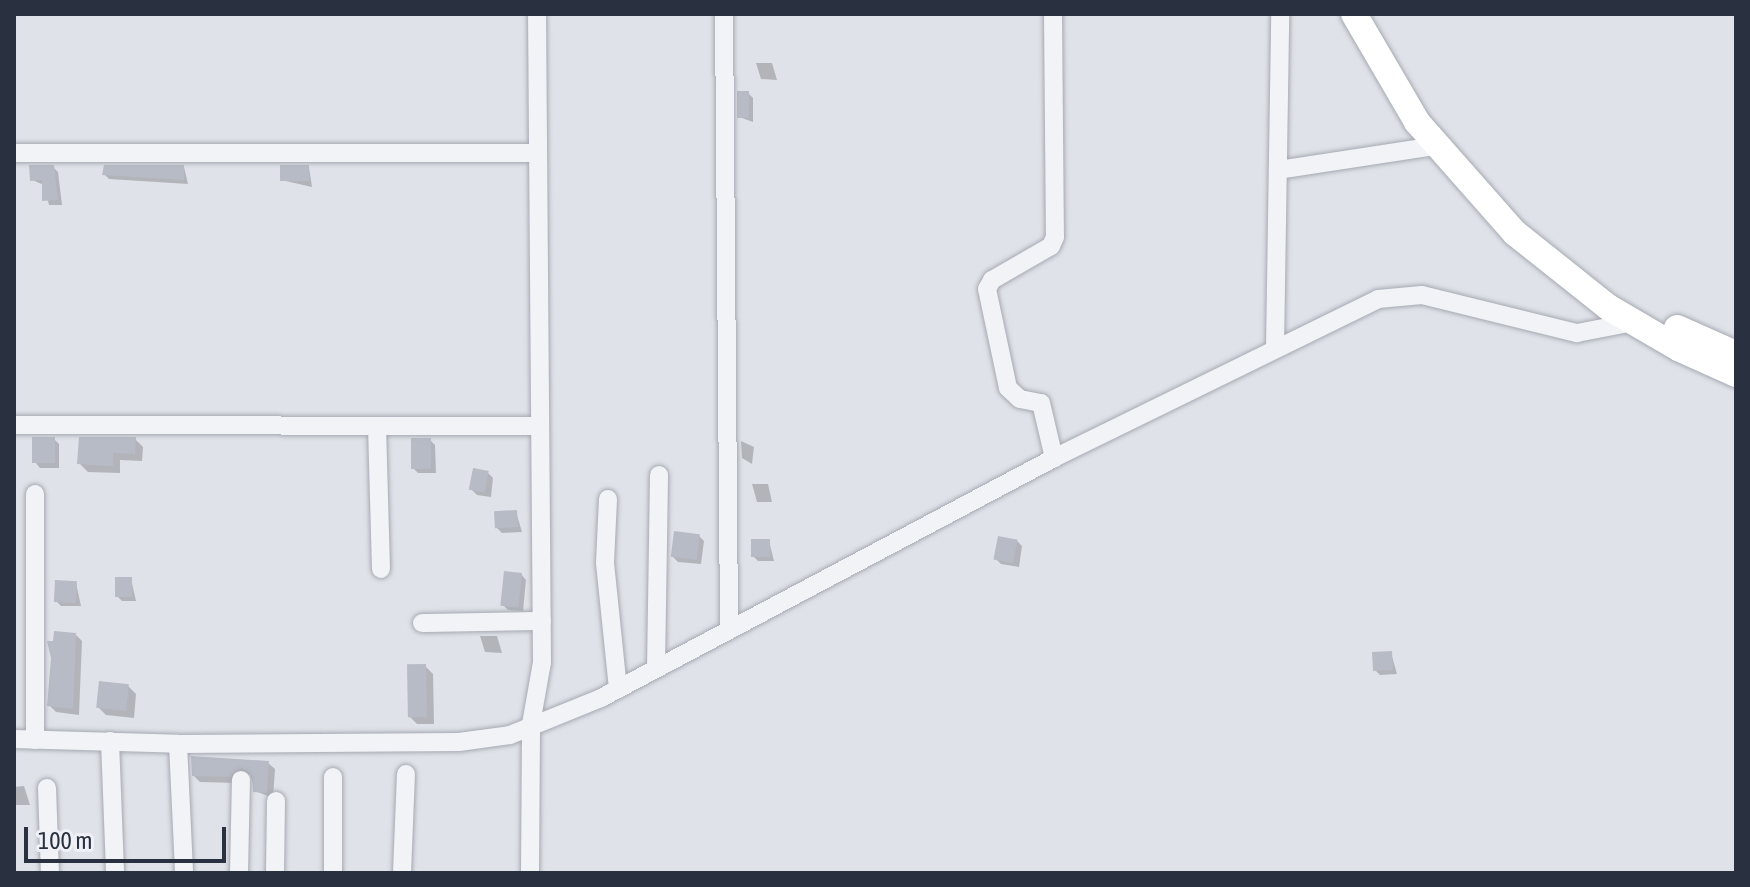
<!DOCTYPE html>
<html>
<head>
<meta charset="utf-8">
<style>
	body { margin:0 }
	#map { position:relative; width:1750px; height:887px; overflow:hidden; background:#dfe2e8; font-family:"Asap Condensed",sans-serif }
	div>[style] { position:absolute }
	.shadow>* { inset:0; background:#0003 }
	.building>* { inset:0; background:#b7bbc5; transform-origin:0 0 }
	.roads { filter:drop-shadow(0 0 2px #a5a9b2) drop-shadow(0 0 2px #a5a9b2) }
	.minor>* { height:18px; margin:-9px; padding:0 9px; transform-origin:9px; border-radius:9px; background:#f2f3f7 }
	.highway>* { height:26px; margin:-13px; padding:0 13px; transform-origin:13px; border-radius:13px; background:#fff }
	span { translate:-50% -50%; white-space:nowrap; text-align:center; line-height:1.15; -webkit-text-stroke:8px #eff1f6; paint-order:stroke }
	.frame { position:absolute; inset:0; border:16px solid #29303f; pointer-events:none }
	.scale { position:absolute; left:24px; top:827px; width:202px; height:36px; box-sizing:border-box; border:4px solid #29303f; border-top:0; padding-left:10px; font-size:24px; line-height:28px; white-space:nowrap; color:#29303f; -webkit-text-stroke:6px #eff1f6; paint-order:stroke }
</style>
</head>
<body>
<div id="map">
	<div class="shadow">
		<div style="clip-path:polygon(756px 63px,772px 63px,777px 80px,761px 79px)"></div>
		<div style="clip-path:polygon(748px 93px,753px 98px,753px 122px,739px 117px)"></div>
		<div style="clip-path:polygon(53px 167px,58px 172px,62px 205px,49px 205px,44px 185px,32px 180px)"></div>
		<div style="clip-path:polygon(184px 167px,188px 184px,109px 179px,104px 174px)"></div>
		<div style="clip-path:polygon(309px 167px,312px 187px,281px 180px)"></div>
		<div style="clip-path:polygon(54px 439px,59px 444px,59px 468px,40px 468px,35px 462px)"></div>
		<div style="clip-path:polygon(135px 439px,143px 447px,142px 461px,120px 460px,120px 473px,88px 472px,80px 464px)"></div>
		<div style="clip-path:polygon(430px 440px,435px 445px,436px 473px,418px 473px,413px 468px)"></div>
		<div style="clip-path:polygon(741px 441px,754px 447px,752px 464px,742px 458px)"></div>
		<div style="clip-path:polygon(488px 473px,493px 478px,491px 497px,477px 495px,472px 490px)"></div>
		<div style="clip-path:polygon(752px 484px,768px 484px,772px 502px,757px 502px)"></div>
		<div style="clip-path:polygon(516px 512px,522px 532px,502px 533px,497px 528px)"></div>
		<div style="clip-path:polygon(699px 536px,704px 541px,701px 564px,678px 562px,673px 557px)"></div>
		<div style="clip-path:polygon(769px 541px,774px 561px,758px 561px,753px 556px)"></div>
		<div style="clip-path:polygon(1017px 541px,1022px 546px,1019px 567px,1001px 564px,996px 559px)"></div>
		<div style="clip-path:polygon(521px 574px,526px 580px,523px 611px,508px 610px,503px 605px)"></div>
		<div style="clip-path:polygon(131px 579px,136px 601px,122px 601px,117px 596px)"></div>
		<div style="clip-path:polygon(76px 583px,81px 606px,61px 606px,56px 601px)"></div>
		<div style="clip-path:polygon(76px 635px,82px 641px,79px 715px,56px 712px,49px 705px)"></div>
		<div style="clip-path:polygon(480px 636px,497px 636px,502px 653px,485px 652px)"></div>
		<div style="clip-path:polygon(1391px 653px,1397px 674px,1380px 675px,1375px 670px)"></div>
		<div style="clip-path:polygon(425px 666px,433px 674px,434px 724px,417px 724px,409px 716px)"></div>
		<div style="clip-path:polygon(128px 686px,136px 694px,134px 718px,106px 715px,98px 707px)"></div>
		<div style="clip-path:polygon(268px 763px,275px 769px,273px 798px,255px 791px,250px 774px,237px 783px,200px 782px,193px 775px)"></div>
		<div style="clip-path:polygon(24px 786px,30px 805px,14px 805px,14px 787px)"></div>
	</div>
	<div class="building">
		<div style="left:737px;top:91px;width:12px;height:27px"></div>
		<div style="clip-path:polygon(29px 165px,54px 165px,58px 200px,42px 201px,42px 180px,30px 181px)"></div>
		<div style="clip-path:polygon(104px 165px,184px 165px,184px 180px,102px 175px)"></div>
		<div style="left:280px;top:165px;width:29px;height:16px"></div>
		<div style="left:32px;top:437px;width:23px;height:26px"></div>
		<div style="clip-path:polygon(79px 437px,136px 437px,135px 454px,113px 453px,113px 466px,77px 464px)"></div>
		<div style="left:411px;top:438px;width:20px;height:31px"></div>
		<div style="left:473px;top:468px;width:16px;height:22px;rotate:11deg"></div>
		<div style="left:517px;top:510px;width:17px;height:23px;rotate:87deg"></div>
		<div style="left:674px;top:531px;width:26px;height:26px;rotate:7deg"></div>
		<div style="left:998px;top:536px;width:20px;height:24px;rotate:11deg"></div>
		<div style="left:751px;top:539px;width:19px;height:18px"></div>
		<div style="left:504px;top:571px;width:18px;height:35px;rotate:6deg"></div>
		<div style="left:132px;top:577px;width:20px;height:17px;rotate:90deg"></div>
		<div style="left:55px;top:580px;width:22px;height:22px;rotate:3deg"></div>
		<div style="clip-path:polygon(54px 631px,76px 633px,73px 709px,47px 706px,51px 658px,47px 641px,53px 641px)"></div>
		<div style="left:1392px;top:651px;width:19px;height:20px;rotate:87deg"></div>
		<div style="left:426px;top:664px;width:53px;height:19px;rotate:89deg"></div>
		<div style="left:99px;top:681px;width:30px;height:27px;rotate:6deg"></div>
		<div style="clip-path:polygon(191px 756px,269px 761px,267px 793px,253px 792px,252px 775px,242px 768px,230px 777px,192px 776px)"></div>
	</div>
	<div class="roads">
		<div class="minor">
			<div style="left:724px;top:14px;width:616px;rotate:89.53deg"></div>
			<div style="left:1053px;top:14px;width:223px;rotate:89.5deg"></div>
			<div style="left:1055px;top:237px;width:10px;rotate:114deg"></div>
			<div style="left:1051px;top:246px;width:68px;rotate:150deg"></div>
			<div style="left:992px;top:280px;width:10px;rotate:119deg"></div>
			<div style="left:987px;top:289px;width:101px;rotate:78deg"></div>
			<div style="left:1008px;top:388px;width:16px;rotate:43deg"></div>
			<div style="left:1020px;top:399px;width:21px;rotate:11deg"></div>
			<div style="left:1041px;top:403px;width:57px;rotate:76.7deg"></div>
			<div style="left:14px;top:153px;width:523px"></div>
			<div style="left:1278px;top:170px;width:159px;rotate:-8.7deg"></div>
			<div style="left:1275px;top:348px;width:334px;rotate:-89.1deg"></div>
			<div style="left:14px;top:425px;width:524px;rotate:0.11deg"></div>
			<div style="left:377px;top:426px;width:143px;rotate:88.4deg"></div>
			<div style="left:35px;top:494px;width:246px;rotate:90deg"></div>
			<div style="left:608px;top:499px;width:64px;rotate:92.7deg"></div>
			<div style="left:605px;top:563px;width:127px;rotate:84.1deg"></div>
			<div style="left:422px;top:623px;width:120px;rotate:-1deg"></div>
			<div style="left:656px;top:668px;width:193px;rotate:-89.1deg"></div>
			<div style="left:14px;top:739px;width:164px;rotate:1.7deg"></div>
			<div style="left:178px;top:744px;width:281px;rotate:-0.4deg"></div>
			<div style="left:459px;top:742px;width:51px;rotate:-7.8deg"></div>
			<div style="left:510px;top:735px;width:98px;rotate:-22.1deg"></div>
			<div style="left:601px;top:698px;width:513px;rotate:-27.91deg"></div>
			<div style="left:1054px;top:458px;width:361px;rotate:-26.1deg"></div>
			<div style="left:1378px;top:299px;width:44px;rotate:-5.2deg"></div>
			<div style="left:1422px;top:295px;width:160px;rotate:13.8deg"></div>
			<div style="left:1577px;top:333px;width:58px;rotate:-10.9deg"></div>
			<div style="left:110px;top:741px;width:132px;rotate:87.8deg"></div>
			<div style="left:178px;top:744px;width:129px;rotate:87.3deg"></div>
			<div style="left:47px;top:788px;width:85px;rotate:88deg"></div>
			<div style="left:239px;top:873px;width:93px;rotate:-88.8deg"></div>
			<div style="left:275px;top:873px;width:72px;rotate:-89.2deg"></div>
			<div style="left:333px;top:873px;width:96px;rotate:-90deg"></div>
			<div style="left:402px;top:873px;width:99px;rotate:-87.7deg"></div>
			<div style="left:530px;top:873px;width:149px;rotate:-89.6deg"></div>
			<div style="left:531px;top:724px;width:63px;rotate:-79.9deg"></div>
			<div style="left:542px;top:662px;width:648px;rotate:-90.44deg"></div>
		</div>
		<div class="highway">
			<div style="left:1354px;top:14px;width:125px;rotate:59.7deg"></div>
			<div style="left:1417px;top:122px;width:148px;rotate:48.6deg"></div>
			<div style="left:1515px;top:233px;width:119px;rotate:38.5deg"></div>
			<div style="left:1608px;top:307px;width:83px;rotate:30.3deg"></div>
			<div style="left:1680px;top:349px;width:61px;rotate:24.1deg"></div>
			<div style="left:1677px;top:328px;width:64px;rotate:23.8deg"></div>
		</div>
	</div>
	<div class="frame"></div>
	<div class="scale">100 m</div>
</div>
</body>
</html>
